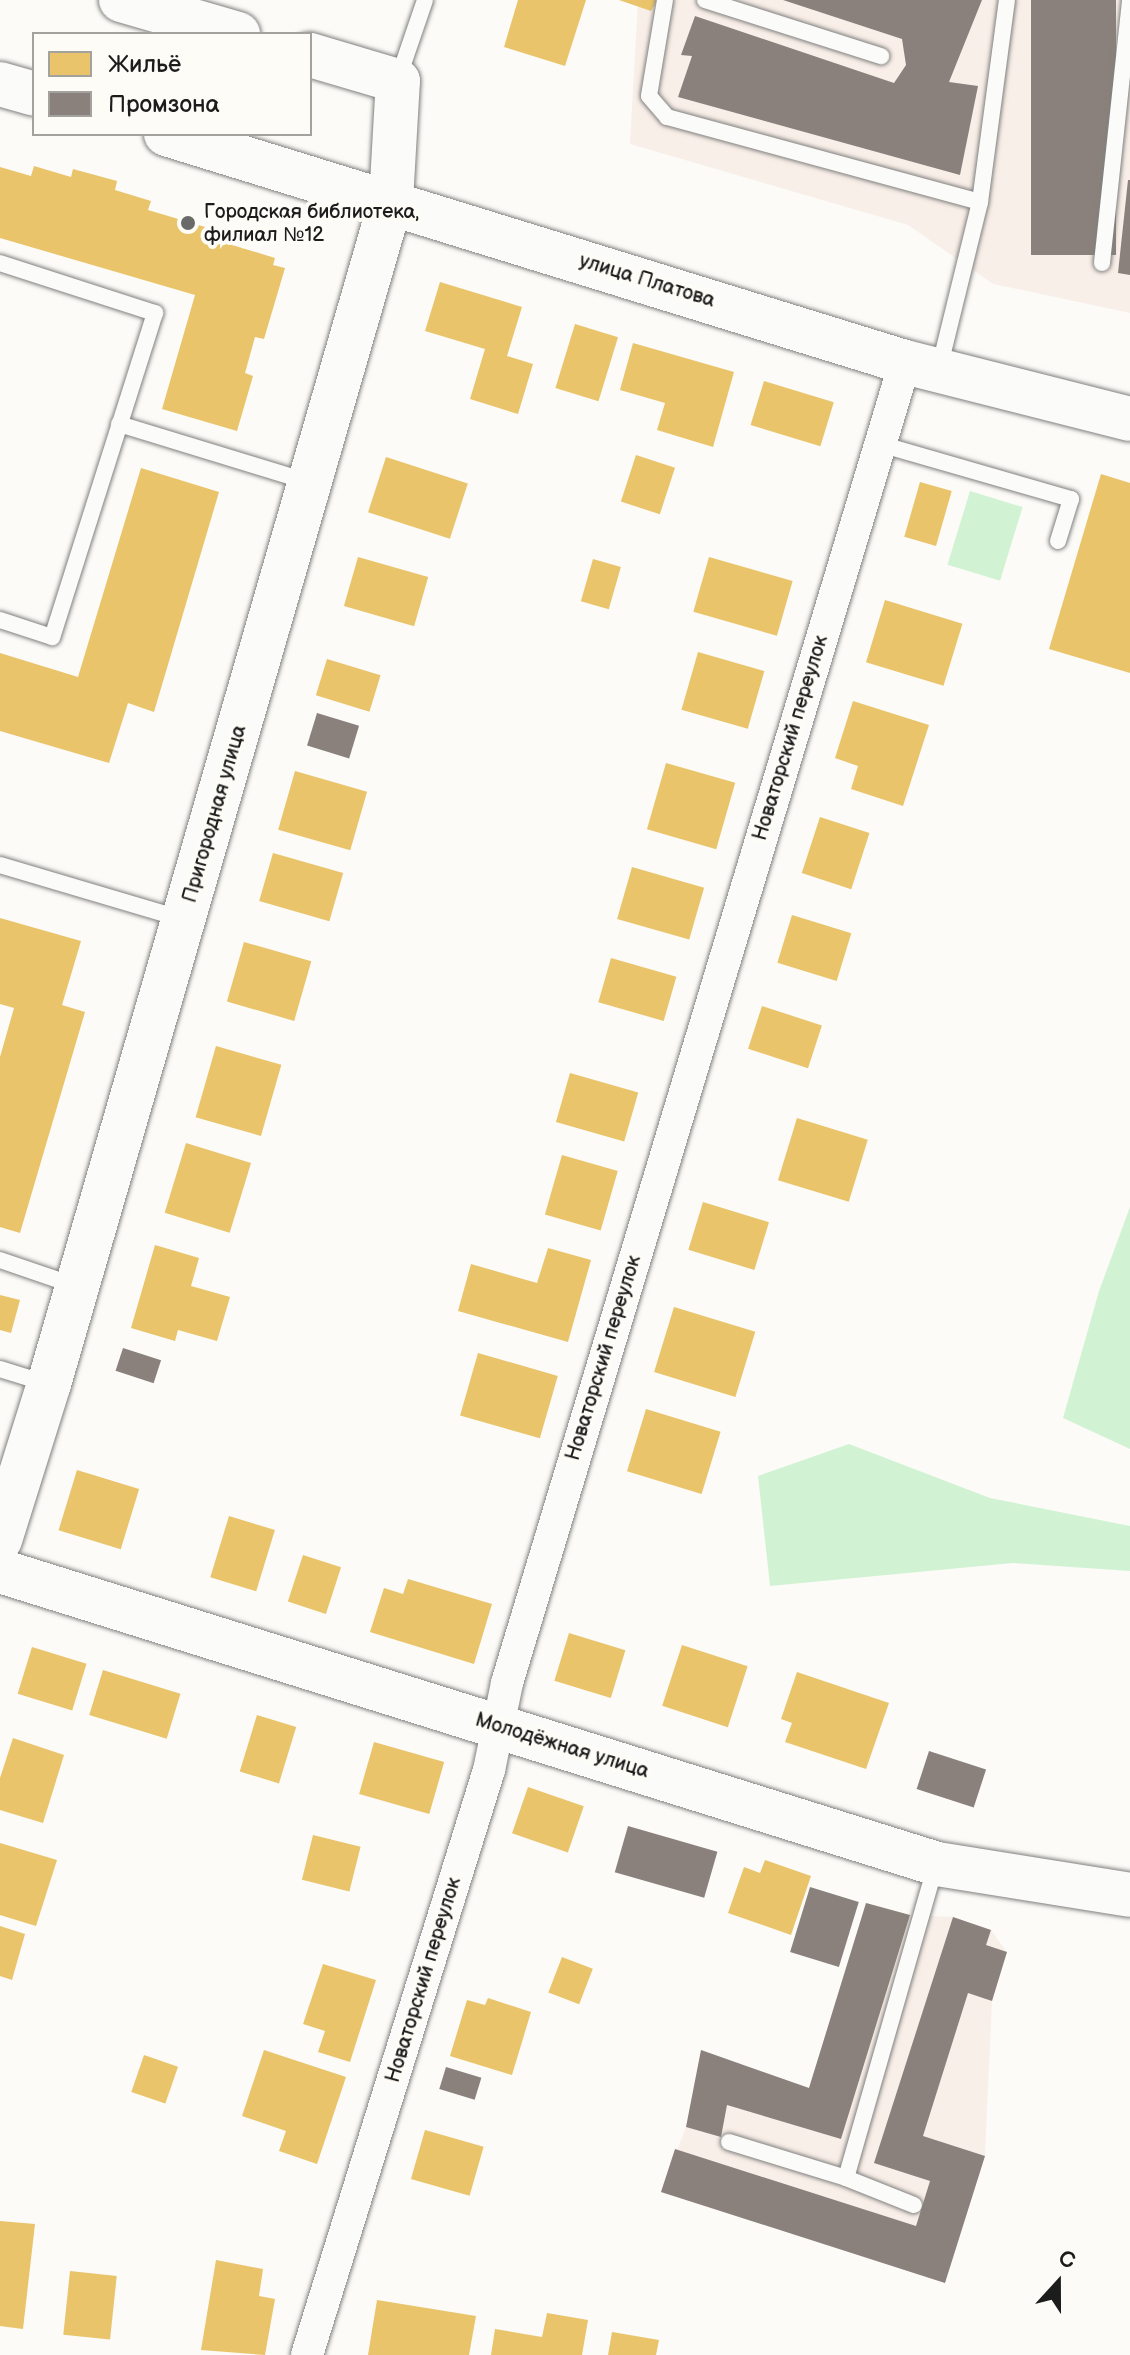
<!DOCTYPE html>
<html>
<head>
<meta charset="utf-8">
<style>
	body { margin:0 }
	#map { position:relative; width:1130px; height:2355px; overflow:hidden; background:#fcfbf8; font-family:"Balsamiq Sans",sans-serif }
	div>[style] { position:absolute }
	.built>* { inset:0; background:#f9efe9 }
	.green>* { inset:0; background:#d2f3d3; transform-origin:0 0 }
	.homes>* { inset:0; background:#e9c46a; transform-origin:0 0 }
	.industry>* { inset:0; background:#8a817c; transform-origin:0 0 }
	.roads { filter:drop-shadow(0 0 2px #81807f) drop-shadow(0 0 2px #81807f) }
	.lane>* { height:16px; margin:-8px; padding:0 8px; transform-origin:8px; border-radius:8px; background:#fbfbf9 }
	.street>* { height:32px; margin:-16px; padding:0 16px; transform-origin:16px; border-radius:16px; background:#fbfbf9 }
	.secondary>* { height:44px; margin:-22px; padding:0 22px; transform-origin:22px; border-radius:22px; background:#fbfbf9 }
	.dots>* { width:22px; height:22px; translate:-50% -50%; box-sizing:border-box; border:4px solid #fdfcf7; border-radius:50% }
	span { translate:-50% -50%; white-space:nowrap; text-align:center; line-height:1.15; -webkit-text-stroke:8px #fdfcf7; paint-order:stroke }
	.poi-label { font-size:20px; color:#1c1c1c }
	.left { translate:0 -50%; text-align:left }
	.street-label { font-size:20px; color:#1c1c1c }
	.legend { position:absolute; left:32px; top:32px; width:280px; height:104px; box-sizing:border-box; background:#fdfcf7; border:2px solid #a3a29f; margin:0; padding:10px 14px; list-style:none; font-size:24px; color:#1c1c1c }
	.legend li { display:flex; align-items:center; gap:16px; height:40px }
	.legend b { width:40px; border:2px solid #a3a29f }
	.north { position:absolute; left:1018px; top:2243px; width:80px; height:80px; -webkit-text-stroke:6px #fdfcf7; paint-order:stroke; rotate:21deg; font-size:22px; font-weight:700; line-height:32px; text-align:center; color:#1c1c1c }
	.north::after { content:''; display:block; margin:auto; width:28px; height:36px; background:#1c1c1c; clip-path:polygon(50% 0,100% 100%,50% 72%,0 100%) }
</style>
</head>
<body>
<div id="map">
	<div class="built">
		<div style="clip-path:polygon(638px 0,1130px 0,1130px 313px,993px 284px,908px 225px,630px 144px)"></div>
		<div style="clip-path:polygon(866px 1903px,910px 1915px,953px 1917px,991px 1930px,1007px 1952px,992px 2001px,985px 2156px,945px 2283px,661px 2192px,686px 2127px,701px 2050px,809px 2088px)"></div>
	</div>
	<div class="green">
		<div style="left:970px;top:491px;width:55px;height:77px;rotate:17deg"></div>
		<div style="clip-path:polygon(1130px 1207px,1130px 1449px,1063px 1418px,1099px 1291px)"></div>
		<div style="clip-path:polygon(849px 1444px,990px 1498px,1130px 1526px,1130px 1571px,1013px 1563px,770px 1586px,758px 1476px)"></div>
	</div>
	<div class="homes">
		<div style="clip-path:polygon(518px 0,586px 0,565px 66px,504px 47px)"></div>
		<div style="clip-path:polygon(619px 0,657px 0,651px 11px)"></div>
		<div style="clip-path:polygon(34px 166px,71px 177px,73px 169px,117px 181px,115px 190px,151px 201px,148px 210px,232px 235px,229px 244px,275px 258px,273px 265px,285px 268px,264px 339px,255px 337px,245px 373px,253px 376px,237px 431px,162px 409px,195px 295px,0 238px,0 167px,31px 176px)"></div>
		<div style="clip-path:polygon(440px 282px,522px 307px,507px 356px,533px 364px,518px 414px,470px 399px,485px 349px,425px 331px)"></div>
		<div style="left:575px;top:324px;width:45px;height:67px;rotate:17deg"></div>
		<div style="clip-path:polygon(633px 343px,734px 372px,713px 447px,657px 430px,665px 403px,620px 390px)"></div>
		<div style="left:764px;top:381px;width:73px;height:46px;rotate:17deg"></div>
		<div style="left:636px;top:455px;width:41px;height:49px;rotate:18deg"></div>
		<div style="left:386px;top:457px;width:86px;height:58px;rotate:18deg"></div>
		<div style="clip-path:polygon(141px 468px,219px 492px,154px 712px,128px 703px,109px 763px,0 731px,0 653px,78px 677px)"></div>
		<div style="clip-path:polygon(1101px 474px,1130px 483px,1130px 673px,1049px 649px)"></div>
		<div style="left:920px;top:482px;width:33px;height:57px;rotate:16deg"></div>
		<div style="left:358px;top:557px;width:73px;height:51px;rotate:16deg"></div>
		<div style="left:709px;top:557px;width:87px;height:57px;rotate:16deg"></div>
		<div style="left:593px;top:559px;width:29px;height:44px;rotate:16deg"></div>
		<div style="left:885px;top:600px;width:81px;height:65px;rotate:17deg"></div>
		<div style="left:698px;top:652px;width:69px;height:60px;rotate:16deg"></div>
		<div style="left:327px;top:659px;width:56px;height:38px;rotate:17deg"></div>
		<div style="clip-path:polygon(853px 701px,929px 725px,903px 806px,851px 789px,858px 766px,835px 758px)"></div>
		<div style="left:666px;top:763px;width:72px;height:69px;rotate:16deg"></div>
		<div style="left:295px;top:771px;width:75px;height:61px;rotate:16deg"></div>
		<div style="left:820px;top:817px;width:52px;height:59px;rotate:18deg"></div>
		<div style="left:273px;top:853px;width:73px;height:50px;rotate:16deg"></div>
		<div style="left:632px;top:867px;width:75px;height:54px;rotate:16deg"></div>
		<div style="left:792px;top:915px;width:62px;height:50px;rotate:17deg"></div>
		<div style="clip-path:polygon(0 918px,81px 941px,62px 1005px,85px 1012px,20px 1233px,0 1227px,0 1057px,14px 1008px,0 1004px)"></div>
		<div style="left:244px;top:942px;width:70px;height:62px;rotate:16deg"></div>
		<div style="left:611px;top:958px;width:68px;height:46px;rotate:16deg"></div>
		<div style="left:762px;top:1006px;width:63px;height:45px;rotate:18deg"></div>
		<div style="left:216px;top:1046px;width:68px;height:74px;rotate:16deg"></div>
		<div style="left:570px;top:1073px;width:71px;height:51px;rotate:16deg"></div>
		<div style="left:797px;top:1118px;width:74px;height:65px;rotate:17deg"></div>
		<div style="left:186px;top:1143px;width:68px;height:73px;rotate:17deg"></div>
		<div style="left:562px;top:1155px;width:58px;height:62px;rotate:16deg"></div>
		<div style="left:703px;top:1202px;width:69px;height:50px;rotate:17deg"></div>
		<div style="clip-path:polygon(155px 1245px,199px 1258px,191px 1286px,230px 1297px,217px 1341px,178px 1330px,175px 1341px,131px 1328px)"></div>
		<div style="clip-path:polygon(548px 1248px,591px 1260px,568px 1342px,458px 1311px,471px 1264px,537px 1283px)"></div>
		<div style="clip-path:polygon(0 1295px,20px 1300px,11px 1333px,0 1330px)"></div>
		<div style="left:674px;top:1307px;width:85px;height:68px;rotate:17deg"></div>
		<div style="left:478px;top:1353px;width:83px;height:65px;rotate:16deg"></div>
		<div style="left:646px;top:1409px;width:78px;height:65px;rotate:17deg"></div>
		<div style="left:77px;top:1470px;width:65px;height:63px;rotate:17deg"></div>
		<div style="left:229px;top:1516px;width:48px;height:64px;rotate:17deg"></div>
		<div style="left:303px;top:1555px;width:40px;height:49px;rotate:18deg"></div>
		<div style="clip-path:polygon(408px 1579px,492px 1604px,474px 1664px,370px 1632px,384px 1588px,403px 1594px)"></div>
		<div style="left:569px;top:1633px;width:59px;height:50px;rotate:17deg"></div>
		<div style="left:682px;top:1645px;width:69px;height:64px;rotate:18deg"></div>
		<div style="left:32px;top:1647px;width:57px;height:49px;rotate:17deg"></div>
		<div style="left:103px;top:1670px;width:81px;height:47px;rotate:17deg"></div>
		<div style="clip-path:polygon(797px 1672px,889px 1703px,866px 1769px,785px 1742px,792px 1723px,781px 1719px)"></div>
		<div style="left:257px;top:1715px;width:41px;height:59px;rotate:17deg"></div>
		<div style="clip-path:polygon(13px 1738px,64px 1755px,43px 1823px,0 1810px,0 1778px)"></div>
		<div style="left:374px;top:1742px;width:73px;height:54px;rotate:16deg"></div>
		<div style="left:528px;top:1787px;width:59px;height:49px;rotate:19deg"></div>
		<div style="left:313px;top:1835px;width:49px;height:46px;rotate:14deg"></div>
		<div style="clip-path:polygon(0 1843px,57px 1860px,36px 1926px,0 1915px)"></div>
		<div style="clip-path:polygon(765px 1860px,811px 1876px,791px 1935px,728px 1913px,744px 1867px,760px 1873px)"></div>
		<div style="clip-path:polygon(0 1926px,25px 1934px,12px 1980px,0 1976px)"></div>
		<div style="left:562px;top:1957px;width:33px;height:38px;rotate:21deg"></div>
		<div style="clip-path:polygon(323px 1964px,376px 1980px,350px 2062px,318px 2052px,325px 2031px,303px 2024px)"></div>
		<div style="clip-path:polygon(488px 1998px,531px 2012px,512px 2075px,450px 2056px,467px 2000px,485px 2005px)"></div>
		<div style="clip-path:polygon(264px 2050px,346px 2077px,317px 2164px,279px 2151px,286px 2131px,242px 2116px)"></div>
		<div style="left:144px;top:2055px;width:36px;height:39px;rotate:19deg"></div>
		<div style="left:425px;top:2130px;width:61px;height:51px;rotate:16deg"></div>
		<div style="clip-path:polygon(0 2221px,35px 2224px,23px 2329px,0 2326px)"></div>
		<div style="clip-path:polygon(216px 2260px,263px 2269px,259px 2296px,275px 2299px,265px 2355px,201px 2350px)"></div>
		<div style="left:70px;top:2271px;width:47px;height:64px;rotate:6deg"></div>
		<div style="clip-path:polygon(377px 2300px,476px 2316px,469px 2355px,368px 2355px)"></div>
		<div style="clip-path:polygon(547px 2313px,588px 2320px,582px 2355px,491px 2355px,495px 2329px,542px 2337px)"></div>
		<div style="clip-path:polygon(612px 2332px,659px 2340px,656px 2355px,608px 2355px)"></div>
	</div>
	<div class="industry">
		<div style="clip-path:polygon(783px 0,982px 0,949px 82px,978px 86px,960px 175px,678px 97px,692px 56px,681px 55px,695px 16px,894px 83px,906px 65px,902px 39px)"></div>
		<div style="left:1031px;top:0;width:85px;height:255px"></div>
		<div style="clip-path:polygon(1128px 180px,1130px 180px,1130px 275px,1118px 273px)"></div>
		<div style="left:317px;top:713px;width:44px;height:34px;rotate:17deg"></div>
		<div style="left:123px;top:1348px;width:40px;height:24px;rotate:18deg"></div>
		<div style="left:929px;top:1751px;width:60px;height:40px;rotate:18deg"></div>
		<div style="left:628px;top:1826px;width:93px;height:48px;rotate:16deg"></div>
		<div style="left:810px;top:1887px;width:51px;height:68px;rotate:17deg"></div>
		<div style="clip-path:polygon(866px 1903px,910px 1915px,841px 2139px,727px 2105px,721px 2137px,686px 2127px,701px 2050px,809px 2088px)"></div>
		<div style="clip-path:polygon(953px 1917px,991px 1930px,986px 1945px,1007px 1952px,992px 2001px,968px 1993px,923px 2136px,985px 2156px,945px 2283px,661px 2192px,675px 2149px,916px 2226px,930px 2181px,874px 2163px)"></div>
		<div style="left:446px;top:2067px;width:37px;height:23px;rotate:17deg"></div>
	</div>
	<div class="roads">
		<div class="lane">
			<div style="left:665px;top:0;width:97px;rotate:99.5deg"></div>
			<div style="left:649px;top:96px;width:28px;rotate:49deg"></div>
			<div style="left:667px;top:117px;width:324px;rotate:15.2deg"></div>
			<div style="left:980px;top:202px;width:172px;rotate:103.8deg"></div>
			<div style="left:705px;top:0;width:185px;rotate:17.7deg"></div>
			<div style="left:398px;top:79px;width:83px;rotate:-71.1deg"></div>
			<div style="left:980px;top:202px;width:204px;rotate:-82.4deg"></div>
			<div style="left:0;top:263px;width:163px;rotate:17.9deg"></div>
			<div style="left:155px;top:313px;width:340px;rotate:107.6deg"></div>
			<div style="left:52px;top:637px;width:55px;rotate:-161.9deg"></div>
			<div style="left:1102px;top:263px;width:264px;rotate:-83.9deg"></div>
			<div style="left:119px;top:424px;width:199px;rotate:17deg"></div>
			<div style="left:880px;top:444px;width:199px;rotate:16.1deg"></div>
			<div style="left:1071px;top:499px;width:44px;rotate:107.2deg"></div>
			<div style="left:0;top:865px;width:190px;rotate:16.5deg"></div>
			<div style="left:0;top:1260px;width:80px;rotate:18.9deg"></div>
			<div style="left:0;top:1369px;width:50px;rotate:17.4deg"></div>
			<div style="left:729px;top:2142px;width:122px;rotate:17.1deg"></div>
			<div style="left:846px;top:2178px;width:326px;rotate:-74deg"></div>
			<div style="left:846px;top:2178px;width:73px;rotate:21.7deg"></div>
		</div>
		<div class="street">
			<div style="left:307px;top:2355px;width:613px;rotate:-72.72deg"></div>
			<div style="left:489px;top:1770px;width:89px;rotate:-78.3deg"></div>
			<div style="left:507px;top:1683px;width:1380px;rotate:-73.23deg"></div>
		</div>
		<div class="secondary">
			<div style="left:121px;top:0;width:122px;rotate:16.2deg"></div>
			<div style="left:0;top:84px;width:35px;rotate:16deg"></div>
			<div style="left:166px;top:134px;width:773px;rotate:17.15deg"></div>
			<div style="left:905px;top:362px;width:232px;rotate:14.2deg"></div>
			<div style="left:0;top:1540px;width:164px;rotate:-72.6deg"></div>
			<div style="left:49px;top:1384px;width:1231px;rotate:-73.88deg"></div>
			<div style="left:391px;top:201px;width:120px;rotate:-86.7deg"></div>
			<div style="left:398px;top:81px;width:92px;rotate:-163.5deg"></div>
			<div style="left:0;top:1571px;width:982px;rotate:17.36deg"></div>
			<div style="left:937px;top:1864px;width:195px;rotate:9.1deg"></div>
		</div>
	</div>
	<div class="dots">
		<div style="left:188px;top:223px;background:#6a6a69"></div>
	</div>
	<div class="poi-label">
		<span class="left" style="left:204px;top:224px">Городская библиотека,<br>филиал №12</span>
	</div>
	<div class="street-label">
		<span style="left:647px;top:281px;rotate:17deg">улица Платова</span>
		<span style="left:791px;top:738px;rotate:-73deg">Новаторский переулок</span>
		<span style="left:215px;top:814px;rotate:-74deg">Пригородная улица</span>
		<span style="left:604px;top:1358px;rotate:-73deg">Новаторский переулок</span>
		<span style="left:562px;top:1746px;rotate:17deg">Молодёжная улица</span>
		<span style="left:424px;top:1980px;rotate:-73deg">Новаторский переулок</span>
	</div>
	<ul class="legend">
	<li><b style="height:22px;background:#e9c46a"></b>Жильё</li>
	<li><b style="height:22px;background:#8a817c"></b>Промзона</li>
	</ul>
	<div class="north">С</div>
</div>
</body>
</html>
